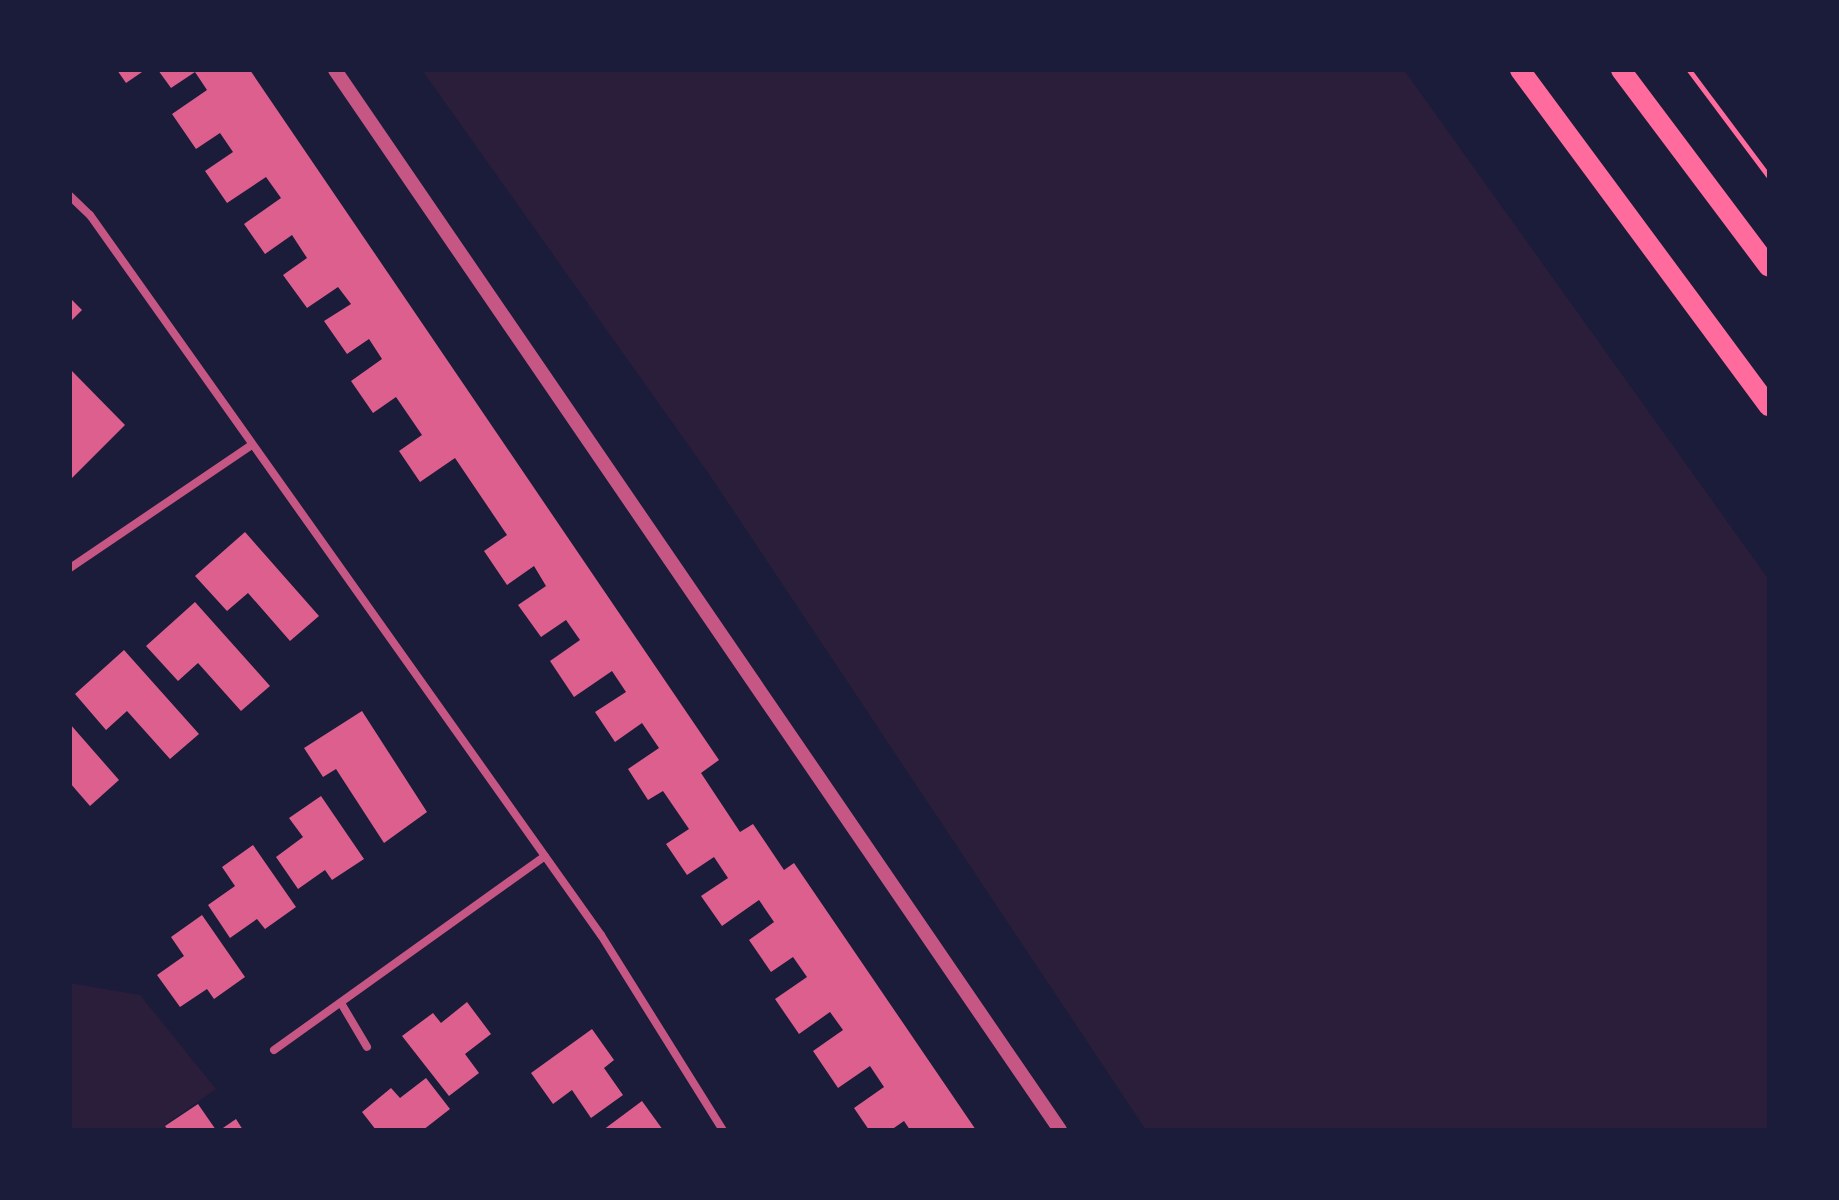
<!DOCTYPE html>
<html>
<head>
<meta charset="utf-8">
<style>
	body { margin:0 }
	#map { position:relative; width:1839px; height:1200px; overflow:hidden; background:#1b1b3a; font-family:Jost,sans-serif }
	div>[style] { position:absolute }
	.green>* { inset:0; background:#2a1e3b }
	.building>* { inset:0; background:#dd5f8e }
	.path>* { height:5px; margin:-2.5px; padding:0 2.5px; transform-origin:2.5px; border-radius:2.5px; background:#ff6b9d }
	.minor>* { height:8px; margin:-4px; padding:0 4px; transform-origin:4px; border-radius:4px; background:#c65784 }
	.tertiary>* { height:14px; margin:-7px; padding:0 7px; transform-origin:7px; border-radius:7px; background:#c65784 }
	.primary>* { height:20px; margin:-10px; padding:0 10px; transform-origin:10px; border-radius:10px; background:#ff6b9d }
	span { translate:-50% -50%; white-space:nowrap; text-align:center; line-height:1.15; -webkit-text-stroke:8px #1b1b3a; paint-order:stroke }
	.frame { position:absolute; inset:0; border:72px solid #1b1b3a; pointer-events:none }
</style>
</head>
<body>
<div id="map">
	<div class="green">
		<div style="clip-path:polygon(422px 70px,1404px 70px,1769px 580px,1769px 1130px,1146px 1130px,711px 477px)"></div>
		<div style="clip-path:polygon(70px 983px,140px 995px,216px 1089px,165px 1125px,168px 1130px,70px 1128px)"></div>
	</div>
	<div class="building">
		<div style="clip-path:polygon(117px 70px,145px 70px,126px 83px)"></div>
		<div style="clip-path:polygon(158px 70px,250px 70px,719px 760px,701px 773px,740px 832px,753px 824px,784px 870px,794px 863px,976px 1130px,910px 1130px,904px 1121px,891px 1130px,869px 1130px,854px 1108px,884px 1087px,870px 1066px,838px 1088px,813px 1051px,843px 1030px,830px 1012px,799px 1034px,775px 999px,807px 977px,793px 957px,771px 972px,749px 940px,774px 922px,759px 900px,722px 926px,701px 896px,728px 878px,714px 857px,687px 875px,666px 844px,689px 829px,663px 791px,648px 800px,628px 769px,659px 748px,642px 723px,615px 742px,595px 712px,626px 692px,612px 671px,574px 697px,550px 661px,580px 640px,566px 620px,541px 637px,518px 605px,546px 586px,534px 566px,507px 585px,484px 551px,507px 535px,455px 458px,420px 482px,399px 451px,422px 435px,396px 397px,373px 413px,351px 381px,382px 359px,369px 339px,347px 354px,324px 321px,351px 304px,338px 287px,307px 308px,283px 275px,307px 258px,292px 235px,265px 254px,244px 224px,281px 198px,266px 177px,227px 203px,205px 171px,233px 152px,220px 133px,196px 149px,172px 114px,207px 90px,195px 72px,171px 88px)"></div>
		<div style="clip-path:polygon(70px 298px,82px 310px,70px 322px)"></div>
		<div style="clip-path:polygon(70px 369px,125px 425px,70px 480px)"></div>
		<div style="clip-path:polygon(245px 532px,319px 616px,290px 641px,248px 593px,227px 611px,195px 576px)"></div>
		<div style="clip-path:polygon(195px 602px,270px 686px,241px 711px,198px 663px,178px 681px,146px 646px)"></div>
		<div style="clip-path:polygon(124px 650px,199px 734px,170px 759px,127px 711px,106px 730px,75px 694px)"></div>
		<div style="clip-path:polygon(362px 711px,427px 812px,384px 843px,336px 769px,323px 777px,304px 748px)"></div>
		<div style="clip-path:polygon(70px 724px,119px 780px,90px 806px,70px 783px)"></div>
		<div style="clip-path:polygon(321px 796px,364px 859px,332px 880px,325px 870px,298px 889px,276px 857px,303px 837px,289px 818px)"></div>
		<div style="clip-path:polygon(253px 845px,296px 907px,265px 929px,257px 919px,230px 938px,208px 905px,235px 886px,222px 867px)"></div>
		<div style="clip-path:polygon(202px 915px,245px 977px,214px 999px,207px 989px,180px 1007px,157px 975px,184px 956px,171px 937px)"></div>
		<div style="clip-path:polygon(467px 1002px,491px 1034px,465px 1054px,479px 1073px,449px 1096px,402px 1036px,433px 1013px,441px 1023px)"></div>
		<div style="clip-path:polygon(592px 1029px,614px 1060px,604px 1068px,623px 1095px,591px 1118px,572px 1090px,553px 1104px,531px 1073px)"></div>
		<div style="clip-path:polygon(426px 1078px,450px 1109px,423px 1130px,376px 1130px,362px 1112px,391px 1088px,400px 1098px)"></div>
		<div style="clip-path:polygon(642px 1101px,663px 1130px,603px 1130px)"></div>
		<div style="clip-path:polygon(198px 1104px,216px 1130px,168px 1130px,165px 1126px)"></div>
		<div style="clip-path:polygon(236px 1119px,243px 1130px,220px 1130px)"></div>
	</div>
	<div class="path">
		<div style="left:1689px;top:70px;width:134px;rotate:53.2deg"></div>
	</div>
	<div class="minor">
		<div style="left:70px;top:196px;width:28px;rotate:44deg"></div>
		<div style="left:90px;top:215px;width:883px;rotate:54.64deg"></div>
		<div style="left:601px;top:935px;width:230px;rotate:58deg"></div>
		<div style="left:70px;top:568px;width:220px;rotate:-34.1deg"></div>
		<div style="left:341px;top:1003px;width:51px;rotate:59.4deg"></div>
		<div style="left:274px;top:1050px;width:333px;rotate:-35.6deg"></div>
	</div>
	<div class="tertiary">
		<div style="left:335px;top:70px;width:1284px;rotate:55.63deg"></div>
	</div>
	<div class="primary">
		<div style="left:1520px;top:70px;width:418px;rotate:53.5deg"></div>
		<div style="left:1621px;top:70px;width:246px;rotate:53.1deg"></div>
	</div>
	<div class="frame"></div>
</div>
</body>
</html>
